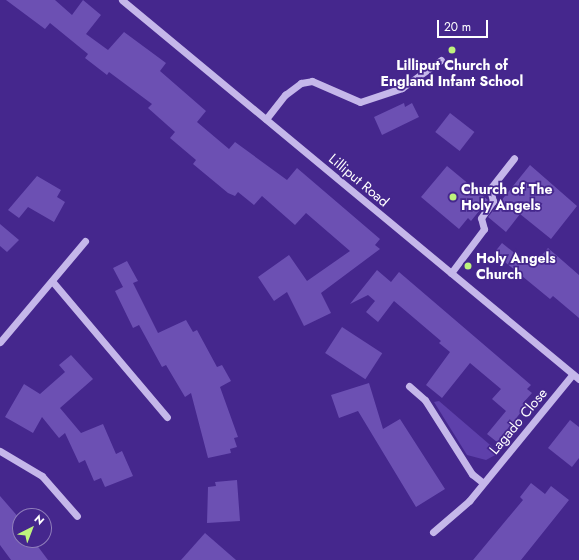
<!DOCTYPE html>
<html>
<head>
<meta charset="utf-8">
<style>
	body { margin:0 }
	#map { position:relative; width:579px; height:560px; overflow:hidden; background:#45278d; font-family:Jost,sans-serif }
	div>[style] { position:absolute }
	.green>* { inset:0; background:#5e40ab }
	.building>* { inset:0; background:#6c50b3; transform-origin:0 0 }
	.minor>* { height:7px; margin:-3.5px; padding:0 3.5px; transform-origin:3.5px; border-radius:3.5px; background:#c5b7ea }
	.dots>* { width:11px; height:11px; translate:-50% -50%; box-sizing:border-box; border:2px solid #45278d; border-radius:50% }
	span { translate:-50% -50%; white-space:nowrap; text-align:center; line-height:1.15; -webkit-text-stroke:3.5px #45278d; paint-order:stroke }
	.poi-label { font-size:14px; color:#fff; font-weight:700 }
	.left { translate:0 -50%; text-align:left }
	.street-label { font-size:14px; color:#fff }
	.north { position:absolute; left:12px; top:508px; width:40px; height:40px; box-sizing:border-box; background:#45278d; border:1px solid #8f7dbb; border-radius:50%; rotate:42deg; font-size:11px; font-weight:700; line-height:16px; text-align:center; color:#fff }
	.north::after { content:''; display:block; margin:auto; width:14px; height:18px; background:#bef37d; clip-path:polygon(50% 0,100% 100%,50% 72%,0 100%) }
	.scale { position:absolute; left:437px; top:20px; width:51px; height:18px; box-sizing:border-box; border:2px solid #fff; border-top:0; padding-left:5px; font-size:12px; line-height:14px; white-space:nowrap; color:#fff; -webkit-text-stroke:3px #45278d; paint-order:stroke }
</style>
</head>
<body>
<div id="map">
	<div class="green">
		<div style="clip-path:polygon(439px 401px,496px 450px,499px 453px,486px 460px,467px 455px,434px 402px)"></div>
	</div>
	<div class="building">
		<div style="clip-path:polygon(6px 0,55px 0,72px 15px,83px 0,101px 15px,86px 34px,108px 50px,124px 32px,166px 63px,160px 71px,206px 111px,197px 122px,229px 149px,235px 142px,287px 180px,297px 168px,380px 239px,375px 245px,380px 249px,321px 293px,331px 313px,304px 326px,287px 292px,274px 301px,258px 277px,289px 255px,307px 281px,350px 251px,306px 213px,295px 225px,262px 196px,254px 205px,238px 192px,235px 196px,228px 193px,193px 164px,196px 160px,170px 138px,175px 132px,148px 108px,152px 104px,109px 72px,107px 75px,85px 58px,88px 54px,50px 23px,45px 29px)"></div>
		<div style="clip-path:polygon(404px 103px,405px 107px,412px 103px,419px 117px,382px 135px,374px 117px)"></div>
		<div style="left:450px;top:113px;width:31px;height:24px;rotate:38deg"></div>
		<div style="clip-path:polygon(530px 165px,577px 206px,551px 239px,520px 214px,506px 232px,488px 217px)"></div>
		<div style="clip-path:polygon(447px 166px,488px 200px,471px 221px,468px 218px,459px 229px,421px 197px)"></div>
		<div style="clip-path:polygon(37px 176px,61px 190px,57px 197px,65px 202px,54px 222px,28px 207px,19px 218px,8px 210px)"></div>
		<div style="clip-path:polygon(0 224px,19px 240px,7px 252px,0 246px)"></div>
		<div style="clip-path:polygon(502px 243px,532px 267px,548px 248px,579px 275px,579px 318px,553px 296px,550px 299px,494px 253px)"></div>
		<div style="clip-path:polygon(127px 261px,138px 281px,133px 283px,158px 333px,186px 320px,193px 332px,197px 330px,217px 367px,222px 365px,231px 381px,220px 387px,238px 437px,234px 438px,237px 447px,230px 449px,231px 453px,208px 458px,191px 393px,185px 397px,166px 365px,162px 367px,139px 325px,133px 328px,115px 291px,123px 287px,113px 268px)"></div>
		<div style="clip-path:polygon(377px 270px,391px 282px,399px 272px,531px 385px,527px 389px,532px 393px,523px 403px,526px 406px,497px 442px,487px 434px,506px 411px,492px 399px,501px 389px,470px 363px,442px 398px,426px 385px,450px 352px,439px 343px,441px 341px,394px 301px,378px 322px,366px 312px,375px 301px,368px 295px,350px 304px)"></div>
		<div style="left:342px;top:327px;width:48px;height:31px;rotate:33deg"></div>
		<div style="clip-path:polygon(71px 355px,93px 379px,60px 408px,81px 433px,103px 424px,116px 454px,122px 451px,133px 476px,105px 487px,101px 478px,94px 481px,85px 460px,79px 463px,65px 433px,59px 438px,42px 417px,33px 433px,5px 417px,24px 384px,40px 394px,65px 372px,59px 365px)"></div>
		<div style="clip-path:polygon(369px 383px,383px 429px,400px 419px,445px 489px,416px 507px,358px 411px,339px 418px,331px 395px)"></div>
		<div style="clip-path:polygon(570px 420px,579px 427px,579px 458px,572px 467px,548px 448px)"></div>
		<div style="clip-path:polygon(237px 480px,240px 521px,207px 523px,208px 487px,216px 486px,215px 482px)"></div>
		<div style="clip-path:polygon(531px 483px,545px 494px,551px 486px,569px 500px,521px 560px,473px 560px,523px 500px,520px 497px)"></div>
		<div style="clip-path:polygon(0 496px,20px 519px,20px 540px,33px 540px,48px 560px,11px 560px,0 545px)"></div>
		<div style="clip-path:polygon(205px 533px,236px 560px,181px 560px)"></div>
	</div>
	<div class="minor">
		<div style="left:122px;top:0;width:594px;rotate:39.67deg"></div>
		<div style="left:266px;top:119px;width:31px;rotate:-52deg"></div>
		<div style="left:285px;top:95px;width:20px;rotate:-37deg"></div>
		<div style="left:301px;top:83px;width:11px;rotate:-10deg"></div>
		<div style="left:312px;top:81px;width:52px;rotate:23.6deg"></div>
		<div style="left:360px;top:102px;width:44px;rotate:-18.4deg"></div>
		<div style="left:402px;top:88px;width:48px;rotate:-35.7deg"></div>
		<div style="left:451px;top:273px;width:55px;rotate:-53.1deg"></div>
		<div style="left:484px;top:229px;width:11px;rotate:-105deg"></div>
		<div style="left:481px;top:218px;width:21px;rotate:-55deg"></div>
		<div style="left:493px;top:201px;width:12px;rotate:-104deg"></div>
		<div style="left:490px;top:189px;width:39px;rotate:-52deg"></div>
		<div style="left:52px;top:281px;width:178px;rotate:49.8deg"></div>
		<div style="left:0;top:342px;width:132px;rotate:-49.9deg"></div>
		<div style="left:409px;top:386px;width:21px;rotate:41deg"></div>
		<div style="left:425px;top:400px;width:88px;rotate:57.6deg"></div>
		<div style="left:472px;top:474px;width:14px;rotate:39deg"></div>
		<div style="left:0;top:451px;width:49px;rotate:30.8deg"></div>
		<div style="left:42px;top:476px;width:53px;rotate:48.8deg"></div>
		<div style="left:433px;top:532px;width:48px;rotate:-40.7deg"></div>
		<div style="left:469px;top:501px;width:164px;rotate:-50.7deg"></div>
	</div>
	<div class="dots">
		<div style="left:452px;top:50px;background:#bef37d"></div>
		<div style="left:453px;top:197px;background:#bef37d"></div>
		<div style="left:468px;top:266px;background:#bef37d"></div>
	</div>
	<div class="poi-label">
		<span style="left:452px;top:73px">Lilliput Church of<br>England Infant School</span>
		<span class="left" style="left:461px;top:197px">Church of The<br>Holy Angels</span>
		<span class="left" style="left:476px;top:266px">Holy Angels<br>Church</span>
	</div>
	<div class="street-label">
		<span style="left:359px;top:180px;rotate:40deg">Lilliput Road</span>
		<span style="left:518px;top:421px;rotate:-50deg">Lagado Close</span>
	</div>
	<div class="north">N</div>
	<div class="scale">20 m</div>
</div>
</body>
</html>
